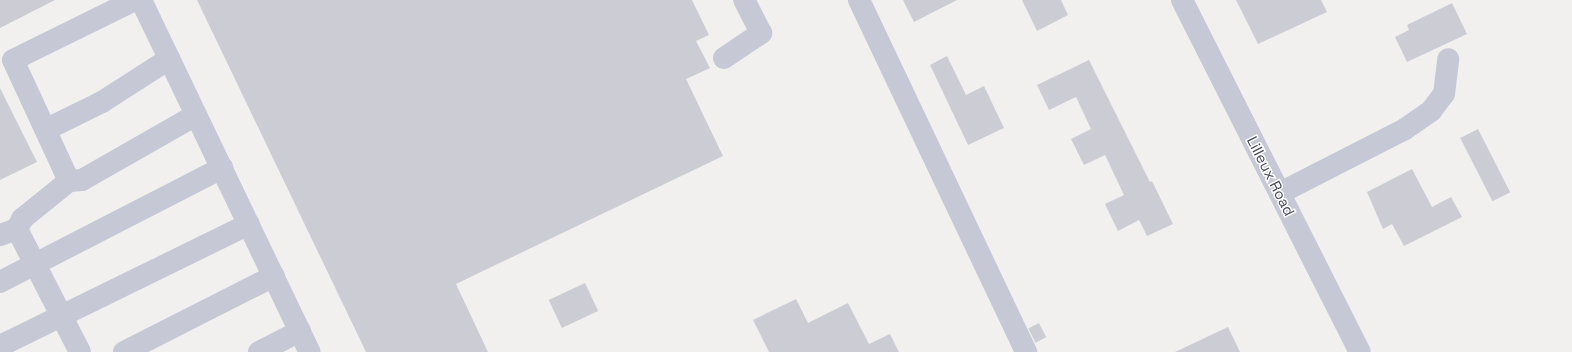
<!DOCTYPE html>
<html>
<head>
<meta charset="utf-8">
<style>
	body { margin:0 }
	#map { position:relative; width:1572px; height:352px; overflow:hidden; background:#f1f0ef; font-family:"Space Grotesk",sans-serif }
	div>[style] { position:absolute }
	.building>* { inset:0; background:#cccdd4; transform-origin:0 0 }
	.minor>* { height:22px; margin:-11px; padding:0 11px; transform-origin:11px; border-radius:11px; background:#c6c9d5 }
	span { translate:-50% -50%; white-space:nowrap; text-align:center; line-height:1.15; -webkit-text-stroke:3px #fff; paint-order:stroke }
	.street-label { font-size:15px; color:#484b5b }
</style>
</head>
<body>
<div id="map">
	<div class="building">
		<div style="clip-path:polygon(0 0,55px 0,0 28px)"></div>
		<div style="clip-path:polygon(197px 0,692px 0,709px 35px,696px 41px,710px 68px,686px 79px,723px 156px,456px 284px,488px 352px,366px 352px)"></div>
		<div style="clip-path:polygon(903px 0,957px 0,914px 22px)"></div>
		<div style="clip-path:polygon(1022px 0,1061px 0,1068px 15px,1037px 31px)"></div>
		<div style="clip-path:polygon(1236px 0,1321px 0,1327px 12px,1258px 44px)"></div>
		<div style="clip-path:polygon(1452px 3px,1467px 34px,1407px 62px,1395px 37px,1409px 30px,1407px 25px)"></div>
		<div style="clip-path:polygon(947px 56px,966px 95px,984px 86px,1004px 128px,968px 145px,930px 65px)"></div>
		<div style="clip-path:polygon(1089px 60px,1150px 182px,1152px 181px,1173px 224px,1147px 236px,1139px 220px,1118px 231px,1105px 204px,1124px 195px,1105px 155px,1084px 165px,1071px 139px,1091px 129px,1076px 97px,1049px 110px,1037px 85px)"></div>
		<div style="clip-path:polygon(0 88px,37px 162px,0 180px)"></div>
		<div style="left:1478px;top:129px;width:71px;height:20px;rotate:63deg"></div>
		<div style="clip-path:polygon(1412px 169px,1432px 207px,1451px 197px,1462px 217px,1404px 246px,1392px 224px,1383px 229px,1367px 192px)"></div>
		<div style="left:585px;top:283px;width:31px;height:40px;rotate:65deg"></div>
		<div style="clip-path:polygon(796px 299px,808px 323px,848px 303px,869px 344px,890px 334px,899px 352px,769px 352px,753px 320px)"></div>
		<div style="left:1039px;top:323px;width:16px;height:12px;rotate:63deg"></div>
		<div style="clip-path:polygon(1228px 327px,1240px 352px,1175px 352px)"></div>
	</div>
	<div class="minor">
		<div style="left:141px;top:0;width:390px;rotate:64.4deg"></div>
		<div style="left:859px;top:0;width:390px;rotate:64.6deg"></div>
		<div style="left:1182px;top:0;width:394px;rotate:63.2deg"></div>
		<div style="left:724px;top:58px;width:45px;rotate:-34deg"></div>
		<div style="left:761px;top:33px;width:37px;rotate:-117deg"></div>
		<div style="left:47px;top:129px;width:61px;rotate:-26.1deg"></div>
		<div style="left:102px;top:102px;width:80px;rotate:-32.7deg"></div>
		<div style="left:69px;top:181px;width:133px;rotate:-114.8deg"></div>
		<div style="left:13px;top:60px;width:136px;rotate:-26.2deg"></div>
		<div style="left:1280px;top:193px;width:140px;rotate:-27.1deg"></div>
		<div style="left:1405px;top:129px;width:32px;rotate:-35deg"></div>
		<div style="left:1431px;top:111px;width:21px;rotate:-53deg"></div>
		<div style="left:1444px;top:94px;width:35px;rotate:-83deg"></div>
		<div style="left:17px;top:229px;width:138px;rotate:62.9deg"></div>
		<div style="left:0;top:235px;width:18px;rotate:-19deg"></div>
		<div style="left:17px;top:229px;width:11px;rotate:-63deg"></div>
		<div style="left:22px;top:219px;width:60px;rotate:-39deg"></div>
		<div style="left:69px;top:181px;width:13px;rotate:-4deg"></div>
		<div style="left:82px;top:180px;width:131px;rotate:-29.7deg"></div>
		<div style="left:0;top:282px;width:250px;rotate:-27.2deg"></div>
		<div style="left:0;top:346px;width:277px;rotate:-26.1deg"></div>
		<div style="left:124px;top:352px;width:168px;rotate:-26.9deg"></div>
		<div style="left:259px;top:352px;width:46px;rotate:-27.1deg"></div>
	</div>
	<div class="street-label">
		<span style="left:1271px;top:176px;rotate:63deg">Lilleux Road</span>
	</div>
</div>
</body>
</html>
